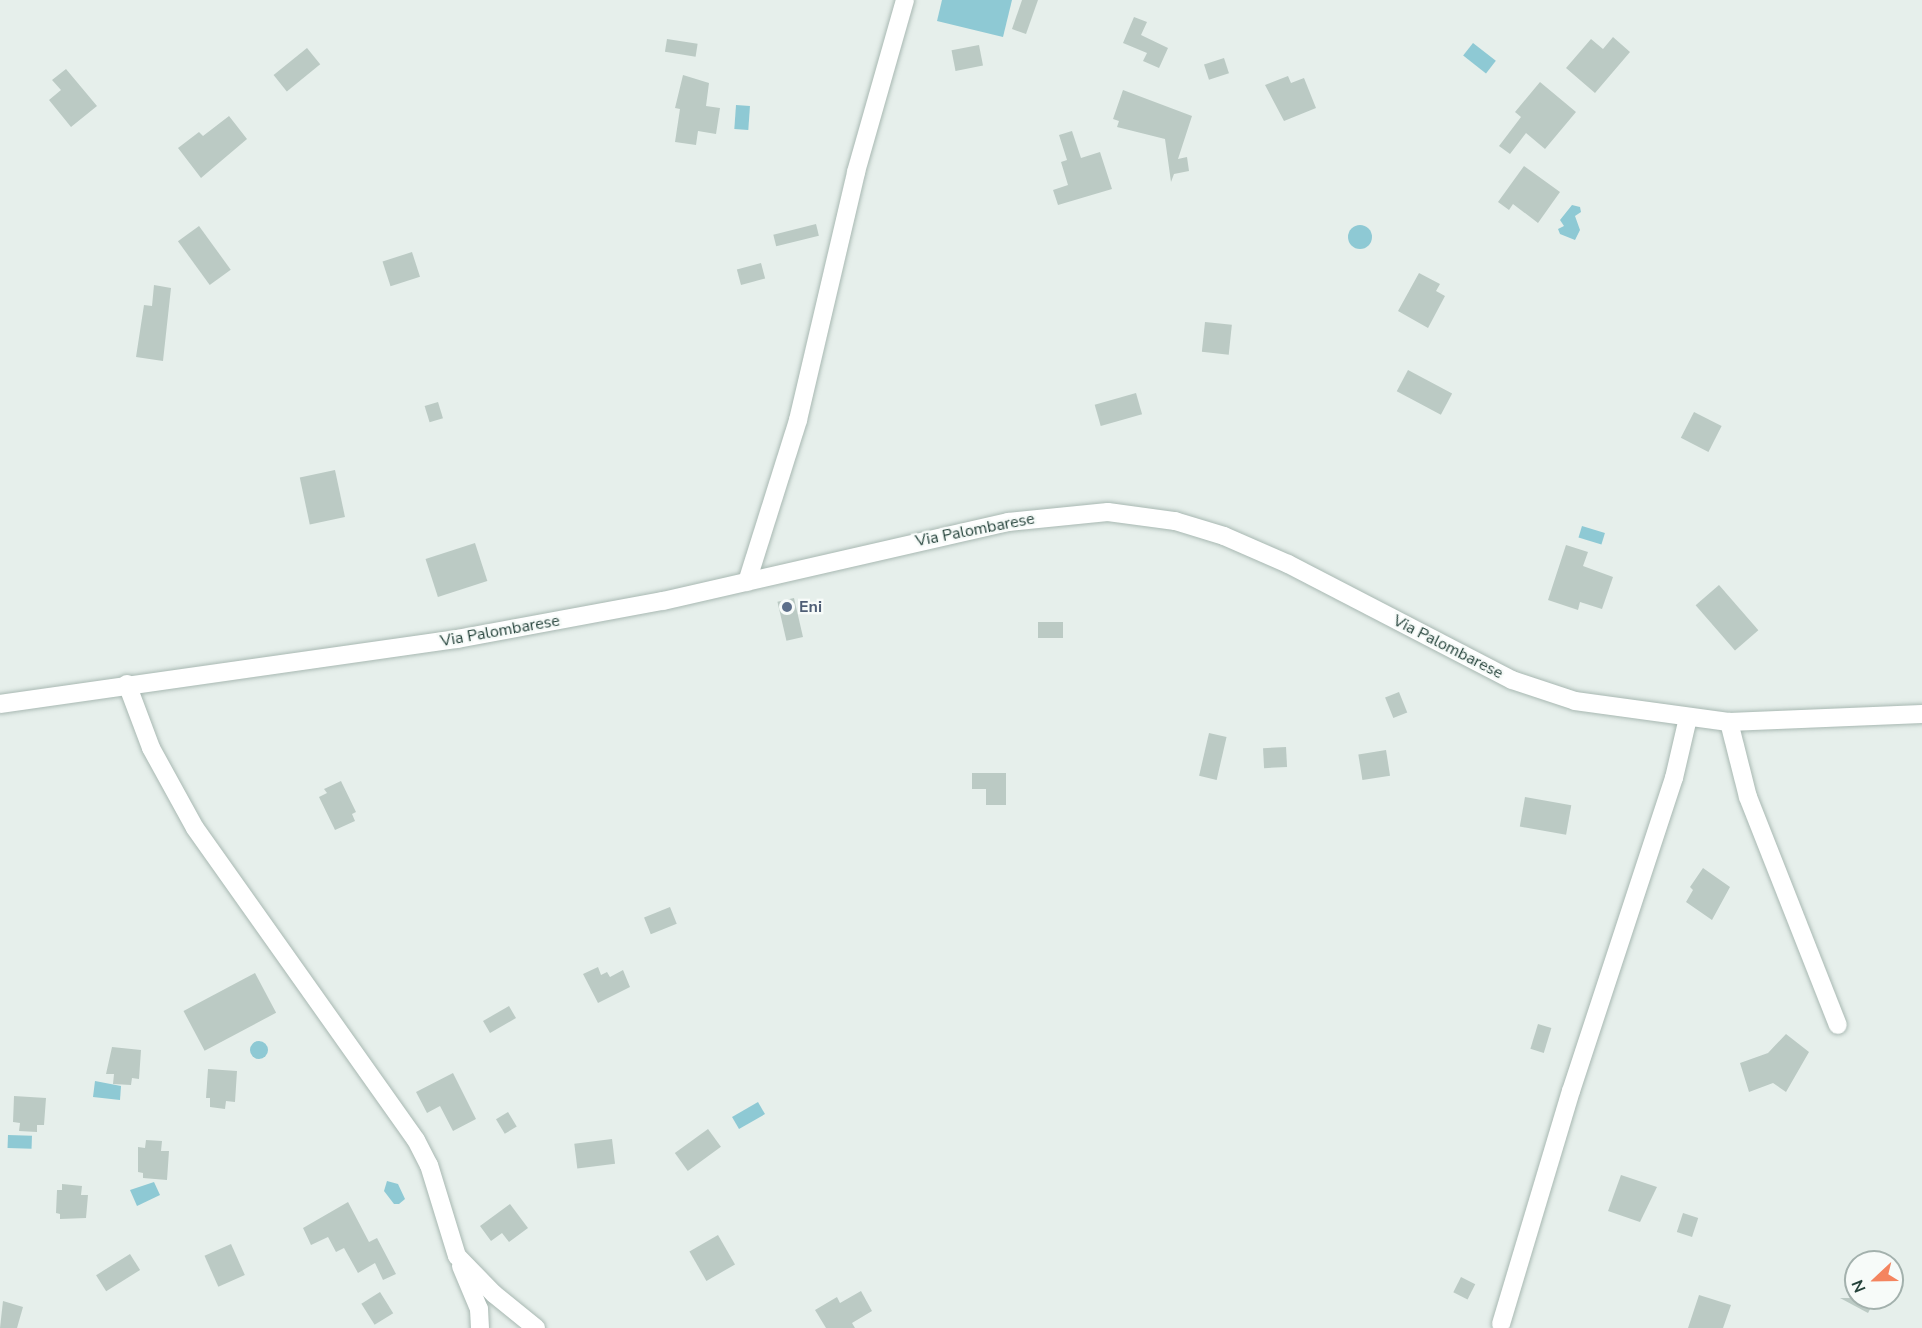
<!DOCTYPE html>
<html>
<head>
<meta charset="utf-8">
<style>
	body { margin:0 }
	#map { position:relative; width:1922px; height:1328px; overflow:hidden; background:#e6efeb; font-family:"Nunito Sans",sans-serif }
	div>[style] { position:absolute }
	.water>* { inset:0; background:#8ec9d4; transform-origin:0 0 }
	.round { border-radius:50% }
	.building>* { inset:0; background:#bbcac4; transform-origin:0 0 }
	.roads { filter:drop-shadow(0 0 2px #a8b8b2) drop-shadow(0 0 2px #a8b8b2) }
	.street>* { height:18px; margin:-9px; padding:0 9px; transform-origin:9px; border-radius:9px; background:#fff }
	.secondary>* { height:18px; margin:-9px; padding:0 9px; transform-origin:9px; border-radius:9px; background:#fff }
	.dots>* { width:16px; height:16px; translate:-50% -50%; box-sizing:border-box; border:3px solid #f7fbf9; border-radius:50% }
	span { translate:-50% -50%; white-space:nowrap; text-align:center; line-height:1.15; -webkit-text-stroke:4.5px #f7fbf9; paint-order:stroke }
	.street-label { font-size:16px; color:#24423a }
	.service-label { font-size:16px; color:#4e5e75; font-weight:700 }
	.left { translate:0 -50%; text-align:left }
	.north { position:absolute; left:1844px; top:1250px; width:60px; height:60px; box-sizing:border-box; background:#f7fbf9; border:2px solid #a3b1ad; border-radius:50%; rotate:248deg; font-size:16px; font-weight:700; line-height:24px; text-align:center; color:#24423a }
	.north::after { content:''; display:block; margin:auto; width:21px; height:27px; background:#f4845f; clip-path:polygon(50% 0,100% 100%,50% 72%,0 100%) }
</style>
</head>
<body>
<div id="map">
	<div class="water">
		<div style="clip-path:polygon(942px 0,1012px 0,1003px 37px,937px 21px)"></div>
		<div style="left:1473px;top:43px;width:29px;height:16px;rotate:38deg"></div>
		<div style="left:736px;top:105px;width:14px;height:24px;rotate:4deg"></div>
		<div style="clip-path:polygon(1572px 205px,1580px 207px,1581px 212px,1575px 216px,1580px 230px,1575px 240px,1560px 234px,1558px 229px,1564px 226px,1560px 220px)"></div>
		<div class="round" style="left:1348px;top:225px;width:24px;height:24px"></div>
		<div style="left:1582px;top:526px;width:24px;height:12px;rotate:17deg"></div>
		<div class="round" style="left:250px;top:1041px;width:18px;height:18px"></div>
		<div style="clip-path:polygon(95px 1081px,121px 1086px,120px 1100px,93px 1097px)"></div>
		<div style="left:758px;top:1102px;width:14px;height:30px;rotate:60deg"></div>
		<div style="left:8px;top:1135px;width:24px;height:13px;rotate:2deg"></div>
		<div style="clip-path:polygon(387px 1181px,398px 1184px,405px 1199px,399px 1204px,394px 1204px,384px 1191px)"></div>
		<div style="clip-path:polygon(154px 1182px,160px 1195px,137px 1206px,130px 1190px)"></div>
	</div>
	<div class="building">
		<div style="clip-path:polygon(1022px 0,1038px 0,1026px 34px,1012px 29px)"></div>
		<div style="clip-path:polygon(1134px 17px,1147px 22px,1141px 35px,1168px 48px,1159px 68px,1143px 61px,1147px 53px,1123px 43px)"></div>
		<div style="clip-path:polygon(1613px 37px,1630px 52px,1595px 93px,1566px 68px,1591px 39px,1603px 49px)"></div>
		<div style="left:667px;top:39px;width:31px;height:13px;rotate:9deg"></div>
		<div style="left:979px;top:45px;width:21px;height:28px;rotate:79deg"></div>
		<div style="left:307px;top:48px;width:21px;height:43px;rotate:51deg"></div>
		<div style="left:1224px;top:58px;width:16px;height:21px;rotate:72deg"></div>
		<div style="clip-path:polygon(66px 69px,97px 106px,71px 127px,49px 100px,61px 90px,52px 80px)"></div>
		<div style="clip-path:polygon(683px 75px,709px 83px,706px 106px,720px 108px,716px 134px,698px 131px,696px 145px,675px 142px,680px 109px,675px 108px)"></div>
		<div style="clip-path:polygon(1288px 76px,1291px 83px,1304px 78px,1316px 108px,1284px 121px,1265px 85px)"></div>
		<div style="clip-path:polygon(1540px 82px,1576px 112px,1545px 149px,1526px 133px,1510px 154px,1499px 146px,1521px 117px,1515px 112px)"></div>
		<div style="clip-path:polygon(1123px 90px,1192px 116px,1178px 159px,1187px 157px,1189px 171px,1174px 174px,1171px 182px,1165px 139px,1117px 127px,1119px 121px,1113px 119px)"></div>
		<div style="clip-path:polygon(229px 116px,247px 139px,201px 178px,178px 148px,199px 132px,203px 136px)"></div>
		<div style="clip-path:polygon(1072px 131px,1081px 158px,1100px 152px,1112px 189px,1058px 205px,1053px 190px,1068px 185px,1061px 162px,1067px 160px,1059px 135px)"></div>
		<div style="clip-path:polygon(1524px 166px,1560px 192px,1538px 223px,1513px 204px,1509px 210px,1498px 202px)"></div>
		<div style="left:816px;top:224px;width:12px;height:44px;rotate:76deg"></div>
		<div style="left:199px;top:226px;width:54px;height:26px;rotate:54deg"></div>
		<div style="left:412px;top:252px;width:26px;height:31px;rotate:72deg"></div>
		<div style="left:761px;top:263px;width:16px;height:25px;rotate:75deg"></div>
		<div style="clip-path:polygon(1419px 273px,1440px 284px,1436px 291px,1445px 296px,1428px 328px,1398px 311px)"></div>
		<div style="clip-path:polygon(154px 285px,171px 288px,163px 361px,136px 357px,144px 305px,152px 306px)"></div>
		<div style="left:1205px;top:322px;width:27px;height:30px;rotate:6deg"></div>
		<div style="left:1408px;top:370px;width:50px;height:24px;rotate:28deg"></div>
		<div style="left:1136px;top:393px;width:22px;height:43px;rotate:74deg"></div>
		<div style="left:438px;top:402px;width:17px;height:14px;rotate:73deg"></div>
		<div style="left:1694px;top:412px;width:31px;height:29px;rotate:27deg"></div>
		<div style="left:335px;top:470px;width:48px;height:36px;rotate:78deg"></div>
		<div style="left:475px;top:543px;width:40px;height:52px;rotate:72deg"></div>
		<div style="clip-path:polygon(1566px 545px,1588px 552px,1583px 566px,1613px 577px,1602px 609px,1580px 602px,1578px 610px,1548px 600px)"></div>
		<div style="left:1719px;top:585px;width:60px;height:31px;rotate:49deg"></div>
		<div style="left:794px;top:598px;width:40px;height:17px;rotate:77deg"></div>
		<div style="left:1063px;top:622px;width:16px;height:25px;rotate:90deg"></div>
		<div style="left:1399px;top:692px;width:22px;height:15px;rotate:68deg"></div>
		<div style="left:1209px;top:733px;width:18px;height:44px;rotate:13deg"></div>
		<div style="left:1286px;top:747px;width:20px;height:23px;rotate:87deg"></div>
		<div style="left:1386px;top:750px;width:26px;height:28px;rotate:81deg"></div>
		<div style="clip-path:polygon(972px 773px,1006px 773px,1006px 805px,986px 805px,986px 789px,972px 789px)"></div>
		<div style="clip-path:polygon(341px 781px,356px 812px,352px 814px,355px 821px,335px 830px,319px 797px,327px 793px,324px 789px)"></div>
		<div style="left:1525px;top:797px;width:47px;height:30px;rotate:10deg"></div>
		<div style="clip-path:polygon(1703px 868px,1730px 887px,1712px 920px,1686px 902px,1693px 890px,1690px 887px)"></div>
		<div style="left:670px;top:907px;width:18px;height:28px;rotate:68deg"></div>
		<div style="clip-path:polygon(598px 967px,601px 975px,607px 972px,610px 977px,623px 970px,630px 987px,598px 1003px,583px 974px)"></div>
		<div style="left:255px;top:973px;width:45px;height:81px;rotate:62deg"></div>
		<div style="left:509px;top:1006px;width:14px;height:30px;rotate:60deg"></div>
		<div style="left:1538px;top:1024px;width:14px;height:26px;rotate:17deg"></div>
		<div style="clip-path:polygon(1786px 1034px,1809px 1052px,1786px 1092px,1773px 1083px,1749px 1092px,1740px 1063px,1768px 1053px)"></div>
		<div style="clip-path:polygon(112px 1047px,141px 1050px,139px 1079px,132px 1078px,131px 1085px,113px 1084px,114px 1074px,106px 1074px)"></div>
		<div style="clip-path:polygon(208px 1069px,237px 1071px,235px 1102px,226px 1101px,225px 1109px,210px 1107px,210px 1098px,206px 1098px)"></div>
		<div style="clip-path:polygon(453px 1073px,476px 1119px,453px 1131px,440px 1106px,427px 1113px,416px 1092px)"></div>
		<div style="clip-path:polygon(14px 1096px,46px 1098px,44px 1125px,37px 1125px,37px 1132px,19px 1131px,20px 1123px,13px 1122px)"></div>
		<div style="left:508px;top:1112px;width:17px;height:14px;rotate:59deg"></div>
		<div style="left:708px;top:1129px;width:22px;height:41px;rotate:54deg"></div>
		<div style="left:612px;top:1139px;width:25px;height:38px;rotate:83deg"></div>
		<div style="clip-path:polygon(146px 1140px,162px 1141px,161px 1151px,169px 1151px,167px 1180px,143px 1178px,143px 1173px,138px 1172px,138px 1147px,145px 1148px)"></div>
		<div style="clip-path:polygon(1621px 1175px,1657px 1187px,1640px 1222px,1608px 1211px)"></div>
		<div style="clip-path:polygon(62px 1184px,82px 1186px,81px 1195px,88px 1195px,86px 1218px,60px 1219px,60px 1214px,56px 1213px,57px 1190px,62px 1190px)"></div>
		<div style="clip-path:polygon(348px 1202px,369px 1242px,377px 1238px,396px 1274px,383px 1280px,375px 1263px,358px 1273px,344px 1248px,336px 1252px,328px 1237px,311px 1245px,303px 1228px)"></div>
		<div style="clip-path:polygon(510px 1204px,528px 1228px,509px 1242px,502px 1233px,491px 1241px,480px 1226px)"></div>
		<div style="left:1683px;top:1213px;width:16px;height:20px;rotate:18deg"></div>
		<div style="left:718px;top:1235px;width:34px;height:33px;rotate:60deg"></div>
		<div style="left:231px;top:1244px;width:34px;height:29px;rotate:66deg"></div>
		<div style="left:130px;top:1254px;width:19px;height:40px;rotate:58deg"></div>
		<div style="left:1461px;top:1277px;width:16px;height:17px;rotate:27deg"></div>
		<div style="clip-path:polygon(861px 1291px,872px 1311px,852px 1323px,855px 1328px,826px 1328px,815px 1310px,837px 1297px,840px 1303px)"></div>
		<div style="left:380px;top:1292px;width:25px;height:22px;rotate:58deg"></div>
		<div style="clip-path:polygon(1699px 1295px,1731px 1305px,1723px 1328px,1688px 1328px)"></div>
		<div style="clip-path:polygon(1840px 1298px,1876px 1298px,1868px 1313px)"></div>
		<div style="clip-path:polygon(3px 1301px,23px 1307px,17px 1328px,0 1328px)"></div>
	</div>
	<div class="roads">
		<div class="street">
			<div style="left:747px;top:582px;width:170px;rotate:-72.5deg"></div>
			<div style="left:798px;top:420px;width:255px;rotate:-76.8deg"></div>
			<div style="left:856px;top:172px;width:179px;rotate:-74.1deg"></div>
			<div style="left:127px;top:684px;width:68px;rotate:69.4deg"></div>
			<div style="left:151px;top:748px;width:91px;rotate:61.2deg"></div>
			<div style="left:195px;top:828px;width:382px;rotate:54.7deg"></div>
			<div style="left:416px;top:1140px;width:28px;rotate:63deg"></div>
			<div style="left:429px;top:1165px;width:95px;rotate:72.9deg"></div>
			<div style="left:457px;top:1256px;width:53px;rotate:45.8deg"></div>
			<div style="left:494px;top:1294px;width:54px;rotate:39deg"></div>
			<div style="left:1729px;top:722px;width:77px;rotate:75.8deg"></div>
			<div style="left:1748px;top:797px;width:245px;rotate:68.5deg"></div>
			<div style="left:461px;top:1266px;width:47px;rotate:67.3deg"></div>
			<div style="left:479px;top:1309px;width:19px;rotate:87deg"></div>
			<div style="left:1501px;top:1324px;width:243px;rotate:-73.3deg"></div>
			<div style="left:1571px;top:1091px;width:330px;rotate:-71.8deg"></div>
			<div style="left:1674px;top:778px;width:62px;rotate:-76.9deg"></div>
		</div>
		<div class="secondary">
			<div style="left:0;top:704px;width:462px;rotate:-8.1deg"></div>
			<div style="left:457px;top:639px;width:209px;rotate:-10.5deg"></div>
			<div style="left:663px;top:601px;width:354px;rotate:-12.9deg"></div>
			<div style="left:1008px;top:522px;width:100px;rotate:-5.7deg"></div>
			<div style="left:1108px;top:512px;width:68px;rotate:7.7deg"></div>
			<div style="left:1175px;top:521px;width:51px;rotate:17deg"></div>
			<div style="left:1224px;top:536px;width:70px;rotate:23.6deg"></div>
			<div style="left:1288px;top:564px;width:252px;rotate:27.4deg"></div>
			<div style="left:1512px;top:680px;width:66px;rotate:18.4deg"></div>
			<div style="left:1575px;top:701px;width:155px;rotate:7.8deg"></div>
			<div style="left:1729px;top:722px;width:193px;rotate:-2.4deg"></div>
		</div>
	</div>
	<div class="dots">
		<div style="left:787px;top:607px;background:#5c6f8a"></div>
	</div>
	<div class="street-label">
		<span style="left:975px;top:530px;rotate:-11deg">Via Palombarese</span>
		<span style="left:500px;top:631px;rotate:-10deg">Via Palombarese</span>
		<span style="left:1448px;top:647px;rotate:27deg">Via Palombarese</span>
	</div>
	<div class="service-label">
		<span class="left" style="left:799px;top:607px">Eni</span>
	</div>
	<div class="north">N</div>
</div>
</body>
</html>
